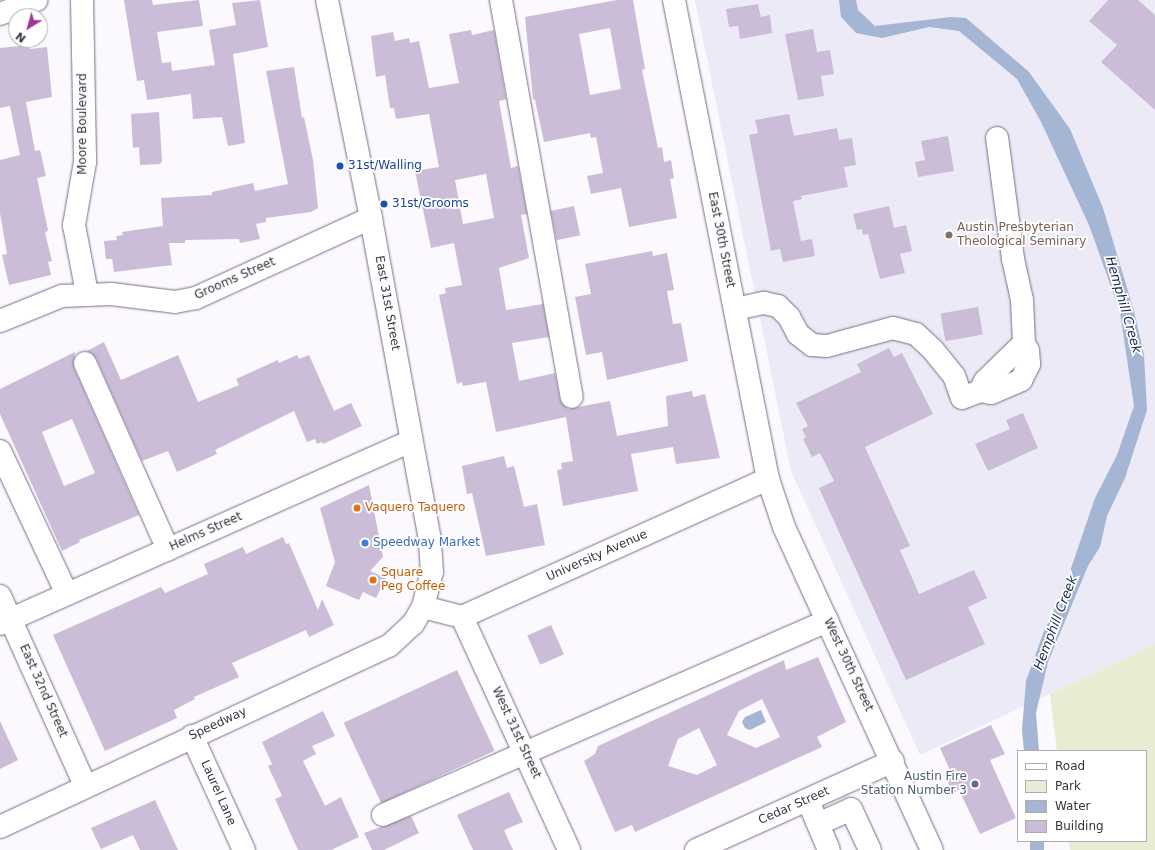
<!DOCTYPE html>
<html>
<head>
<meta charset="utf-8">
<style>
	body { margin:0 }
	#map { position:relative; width:1155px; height:850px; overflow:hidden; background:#fbf8fe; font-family:"DejaVu Sans",sans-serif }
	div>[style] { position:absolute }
	.education>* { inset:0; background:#eceaf7 }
	.green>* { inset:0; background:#e9ebd3 }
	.water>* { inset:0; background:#a5b5d4; transform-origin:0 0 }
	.building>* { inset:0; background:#cbbdd8; transform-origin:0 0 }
	.roads { filter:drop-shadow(0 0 1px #796c86) drop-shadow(0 0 1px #796c86) }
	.minor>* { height:22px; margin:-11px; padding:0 11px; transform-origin:11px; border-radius:11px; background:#fff }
	.dots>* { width:11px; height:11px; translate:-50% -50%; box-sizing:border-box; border:2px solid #fff; border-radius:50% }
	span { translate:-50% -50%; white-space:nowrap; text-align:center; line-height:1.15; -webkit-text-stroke:3.5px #fff; paint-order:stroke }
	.street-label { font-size:12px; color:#38323d }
	.transit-label { font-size:12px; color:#164399 }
	.left { translate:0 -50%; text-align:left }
	.education-label { font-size:12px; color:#785e54 }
	.food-label { font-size:12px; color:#c56008 }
	.shop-label { font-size:12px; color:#366cbe }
	.service-label { font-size:12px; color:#4e5e75 }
	.right { translate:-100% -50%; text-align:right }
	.water-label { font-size:13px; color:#14274f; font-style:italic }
	.legend { position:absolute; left:1017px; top:750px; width:130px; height:92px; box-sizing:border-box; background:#fff; border:1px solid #afadb1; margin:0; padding:5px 7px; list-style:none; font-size:12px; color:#38323d }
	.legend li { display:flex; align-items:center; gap:8px; height:20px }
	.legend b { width:20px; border:1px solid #afadb1 }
	.north { position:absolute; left:8px; top:8px; width:40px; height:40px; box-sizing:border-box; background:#fff; border:1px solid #afadb1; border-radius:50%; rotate:217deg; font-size:11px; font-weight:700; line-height:16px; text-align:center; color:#38323d }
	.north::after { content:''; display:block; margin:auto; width:14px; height:18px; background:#a03597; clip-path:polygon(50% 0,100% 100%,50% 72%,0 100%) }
</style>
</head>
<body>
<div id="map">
	<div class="education">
		<div style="clip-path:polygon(695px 0,1155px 0,1155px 644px,920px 755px,791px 471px)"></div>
	</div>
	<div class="green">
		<div style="clip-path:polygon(1155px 644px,1155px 850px,1070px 850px,1069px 841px,1146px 841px,1146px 751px,1057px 751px,1050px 694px)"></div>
	</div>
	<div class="water">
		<div style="clip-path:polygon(839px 0,856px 0,858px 10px,875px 26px,951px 17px,966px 18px,1029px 72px,1070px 129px,1103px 208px,1134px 311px,1144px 355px,1147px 410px,1125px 478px,1107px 516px,1100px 547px,1088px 566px,1048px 662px,1036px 713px,1039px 751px,1024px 751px,1022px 730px,1026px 681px,1044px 631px,1064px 589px,1095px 498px,1117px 455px,1134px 406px,1120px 312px,1089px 225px,1041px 122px,1017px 79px,959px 31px,929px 27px,882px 38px,856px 33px,841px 17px)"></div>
		<div style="clip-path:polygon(761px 710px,766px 722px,750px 730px,745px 728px,742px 722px,745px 717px)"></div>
		<div style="left:1030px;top:841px;width:14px;height:9px"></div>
	</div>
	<div class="building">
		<div style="clip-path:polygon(124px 0,152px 0,153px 5px,199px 0,203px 26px,157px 32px,162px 63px,171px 62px,172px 71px,215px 65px,209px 30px,236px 25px,232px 3px,260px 0,268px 47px,233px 54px,245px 143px,228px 146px,222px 117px,193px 119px,191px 94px,147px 100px,144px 80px,137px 81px)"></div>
		<div style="clip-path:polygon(evenodd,617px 0,633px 0,645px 69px,642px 70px,658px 148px,662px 147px,664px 162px,671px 160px,674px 178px,670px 179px,677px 218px,629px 227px,621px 188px,591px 194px,587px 176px,603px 173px,596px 137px,591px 138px,590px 133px,544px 142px,535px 100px,533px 99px,525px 17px,617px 0,610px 28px,621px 89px,590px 95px,579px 34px,610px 28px)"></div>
		<div style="clip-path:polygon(1108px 0,1138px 0,1155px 15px,1155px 110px,1101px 62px,1117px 45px,1089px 21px)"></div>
		<div style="clip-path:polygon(758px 4px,761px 17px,770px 15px,772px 33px,740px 39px,738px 26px,729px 27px,726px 9px)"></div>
		<div style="clip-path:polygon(813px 29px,817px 52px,830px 50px,834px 74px,821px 76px,824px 96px,798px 100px,785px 34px)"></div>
		<div style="clip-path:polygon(evenodd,471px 30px,472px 35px,494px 30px,506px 99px,499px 101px,511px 168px,518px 166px,527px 214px,521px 215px,529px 258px,499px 268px,506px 310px,543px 304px,549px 337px,512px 343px,519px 381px,555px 373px,560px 400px,568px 409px,610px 401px,617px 436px,668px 426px,666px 396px,692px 391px,693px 397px,705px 394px,720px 458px,676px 464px,673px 447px,631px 454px,638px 491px,563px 506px,557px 470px,562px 469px,561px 463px,573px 461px,566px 417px,496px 432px,486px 382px,463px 386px,462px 382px,457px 384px,439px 295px,446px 293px,445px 288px,462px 285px,454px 243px,431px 248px,415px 171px,439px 167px,429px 114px,396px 119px,394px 108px,390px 108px,385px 75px,376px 77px,371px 36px,393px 32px,395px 41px,409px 38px,410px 43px,419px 41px,429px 88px,459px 83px,449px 34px,471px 30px,486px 174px,494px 218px,463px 224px,455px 180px,486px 174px)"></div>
		<div style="clip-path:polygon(29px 45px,30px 49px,47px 47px,52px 97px,26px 102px,35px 151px,40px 150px,46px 176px,37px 178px,48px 230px,45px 233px,52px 261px,48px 262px,51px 275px,9px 285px,2px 255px,7px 254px,0 213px,0 160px,20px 155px,10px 106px,0 108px,0 48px)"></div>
		<div style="clip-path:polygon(294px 67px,302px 118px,304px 117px,313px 160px,318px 208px,311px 212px,266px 218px,266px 222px,256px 224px,260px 239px,240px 243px,239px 239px,185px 240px,185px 243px,169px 243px,172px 265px,114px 272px,112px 259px,106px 259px,104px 241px,117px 240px,116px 236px,123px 235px,122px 232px,163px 226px,161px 198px,212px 195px,212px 192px,253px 183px,255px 191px,288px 184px,266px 71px)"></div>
		<div style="clip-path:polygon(159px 112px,162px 161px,160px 164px,140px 165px,139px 147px,133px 148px,131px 114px)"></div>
		<div style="clip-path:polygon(789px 114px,794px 136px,837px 128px,839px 140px,852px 138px,856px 165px,844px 167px,848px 187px,801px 196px,802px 199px,793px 201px,801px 241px,812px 239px,815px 256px,783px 262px,780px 249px,771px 251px,749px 135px,758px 133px,755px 120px)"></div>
		<div style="clip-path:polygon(948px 136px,954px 171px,918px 177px,915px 162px,925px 160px,921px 141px)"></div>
		<div style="left:574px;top:206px;width:30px;height:24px;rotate:78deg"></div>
		<div style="clip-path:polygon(889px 206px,894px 228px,906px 225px,912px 251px,900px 254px,905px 273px,880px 279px,868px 234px,863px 235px,862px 229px,857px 230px,853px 214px)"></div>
		<div style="clip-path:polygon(652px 251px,653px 256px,667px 253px,674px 290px,667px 291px,673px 324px,681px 323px,688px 361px,607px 380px,602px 352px,586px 355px,575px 297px,591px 294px,585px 264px)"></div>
		<div style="left:978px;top:307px;width:28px;height:38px;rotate:80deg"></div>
		<div style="clip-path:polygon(104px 342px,121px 380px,178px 355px,198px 402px,239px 385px,236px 379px,278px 360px,279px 363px,297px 355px,299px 359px,309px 355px,334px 411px,351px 403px,362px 426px,323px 444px,322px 442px,317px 444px,315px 439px,307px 442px,294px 411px,215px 450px,217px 454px,177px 472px,168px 451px,142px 461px,96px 358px,87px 351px)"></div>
		<div style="clip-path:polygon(889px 348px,894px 357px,902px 353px,933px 414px,865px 447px,910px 546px,900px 550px,919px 594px,974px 570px,987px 598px,968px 607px,985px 644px,906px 680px,819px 488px,834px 481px,820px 453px,812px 457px,803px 439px,806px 437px,802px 429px,808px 426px,796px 403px,861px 372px,857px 364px)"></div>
		<div style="clip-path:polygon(evenodd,75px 352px,74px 368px,139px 515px,79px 540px,80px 542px,62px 551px,0 414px,0 389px,75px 352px,72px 419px,95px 473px,64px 486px,42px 432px,72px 419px)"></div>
		<div style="clip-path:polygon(1023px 413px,1038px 448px,988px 471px,975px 444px,1010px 429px,1006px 420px)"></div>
		<div style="clip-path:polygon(504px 456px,507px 468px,514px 466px,524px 507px,537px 504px,545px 545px,486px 556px,472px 493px,467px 494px,462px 466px)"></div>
		<div style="clip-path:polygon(369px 485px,383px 557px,370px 571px,386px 578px,376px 598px,363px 592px,359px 600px,326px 586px,335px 562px,320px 508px)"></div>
		<div style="clip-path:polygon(283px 537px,286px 544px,289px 543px,318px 610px,322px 599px,334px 625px,309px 637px,306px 630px,232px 663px,239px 677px,194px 697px,195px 699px,174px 710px,177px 718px,105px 751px,53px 635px,161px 587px,165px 593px,208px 574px,204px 564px,243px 547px,246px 554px)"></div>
		<div style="left:551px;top:625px;width:32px;height:26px;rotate:66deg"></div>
		<div style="clip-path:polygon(evenodd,818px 657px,846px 722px,817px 737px,822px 747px,635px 832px,632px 825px,615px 832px,584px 761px,595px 754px,598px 746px,784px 660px,786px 670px,818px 657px,762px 699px,780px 737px,756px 748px,727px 735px,739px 711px,762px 699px,818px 657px,699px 728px,717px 765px,697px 775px,668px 766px,678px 739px,699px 728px)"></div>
		<div style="left:457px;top:670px;width:89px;height:125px;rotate:65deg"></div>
		<div style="clip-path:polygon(323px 711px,335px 736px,312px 746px,316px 754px,303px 761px,325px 806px,341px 797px,359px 837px,331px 850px,298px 850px,275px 799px,282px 796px,268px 766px,272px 764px,262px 742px)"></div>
		<div style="clip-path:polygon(0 721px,18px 760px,0 769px)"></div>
		<div style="clip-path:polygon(991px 725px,1005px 754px,990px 760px,1016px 818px,980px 834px,959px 790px,953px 793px,946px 778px,952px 775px,940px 748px)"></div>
		<div style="clip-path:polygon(509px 792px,523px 822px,504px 830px,513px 850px,473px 850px,457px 815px)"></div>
		<div style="clip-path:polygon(155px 800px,178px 850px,140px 850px,133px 835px,101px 849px,91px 828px)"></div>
		<div style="clip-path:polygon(411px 816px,419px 833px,384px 850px,372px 850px,364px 833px)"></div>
	</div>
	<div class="roads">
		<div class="minor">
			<div style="left:82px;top:0;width:162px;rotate:88.9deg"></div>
			<div style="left:85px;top:162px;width:64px;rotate:99.9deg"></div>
			<div style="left:74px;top:225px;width:69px;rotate:79.2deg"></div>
			<div style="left:501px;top:0;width:403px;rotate:79.9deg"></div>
			<div style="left:674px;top:0;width:488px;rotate:78.9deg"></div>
			<div style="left:768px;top:479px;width:51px;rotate:71.6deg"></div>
			<div style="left:784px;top:527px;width:355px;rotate:65.4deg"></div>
			<div style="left:0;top:14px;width:39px;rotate:-21deg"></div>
			<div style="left:735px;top:309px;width:30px;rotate:-12deg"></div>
			<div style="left:764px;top:303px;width:14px;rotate:12deg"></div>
			<div style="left:778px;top:306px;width:16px;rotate:45deg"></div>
			<div style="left:789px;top:317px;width:19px;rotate:62deg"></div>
			<div style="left:798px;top:334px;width:18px;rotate:38deg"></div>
			<div style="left:812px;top:345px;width:15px;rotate:4deg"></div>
			<div style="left:827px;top:346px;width:68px;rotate:-15.3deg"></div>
			<div style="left:893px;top:328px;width:24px;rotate:15deg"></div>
			<div style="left:916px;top:334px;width:23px;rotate:43deg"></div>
			<div style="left:933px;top:350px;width:33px;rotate:51deg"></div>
			<div style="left:954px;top:376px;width:23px;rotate:70deg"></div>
			<div style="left:962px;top:398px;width:19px;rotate:-21deg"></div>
			<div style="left:980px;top:391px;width:11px;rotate:10deg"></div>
			<div style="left:991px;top:393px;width:33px;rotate:-23deg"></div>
			<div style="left:1021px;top:380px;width:18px;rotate:-63deg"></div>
			<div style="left:1029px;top:364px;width:13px;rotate:-94deg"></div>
			<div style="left:1028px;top:351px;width:9px;rotate:-117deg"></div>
			<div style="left:1024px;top:343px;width:43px;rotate:-92.7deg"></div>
			<div style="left:1022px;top:300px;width:42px;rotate:-102.4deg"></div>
			<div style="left:1013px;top:259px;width:122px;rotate:-97.5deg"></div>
			<div style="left:0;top:321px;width:67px;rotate:-22deg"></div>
			<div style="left:62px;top:296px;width:49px;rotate:-2.3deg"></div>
			<div style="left:111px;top:294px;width:64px;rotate:7.1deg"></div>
			<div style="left:175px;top:302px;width:21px;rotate:-11deg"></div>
			<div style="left:196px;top:298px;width:192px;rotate:-24.6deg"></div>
			<div style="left:85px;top:363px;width:204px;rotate:66deg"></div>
			<div style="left:980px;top:391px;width:11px;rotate:-63deg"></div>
			<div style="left:985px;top:381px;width:54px;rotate:-44.3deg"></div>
			<div style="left:0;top:451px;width:158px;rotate:64.9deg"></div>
			<div style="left:0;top:596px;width:209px;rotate:65.8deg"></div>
			<div style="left:423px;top:607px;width:40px;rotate:14.4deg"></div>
			<div style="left:462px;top:617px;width:336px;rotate:-24.3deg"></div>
			<div style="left:462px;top:617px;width:256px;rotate:65.3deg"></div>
			<div style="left:0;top:624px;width:450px;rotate:-24deg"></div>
			<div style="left:192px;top:736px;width:125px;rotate:65.5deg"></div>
			<div style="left:812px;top:810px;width:43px;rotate:67deg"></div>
			<div style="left:383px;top:815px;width:485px;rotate:-23.6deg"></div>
			<div style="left:818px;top:824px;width:36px;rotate:-24deg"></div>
			<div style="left:851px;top:809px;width:45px;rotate:65.1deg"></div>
			<div style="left:0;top:827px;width:429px;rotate:-25deg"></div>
			<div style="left:389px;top:646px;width:33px;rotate:-43deg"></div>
			<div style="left:413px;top:624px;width:20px;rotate:-60deg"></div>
			<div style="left:423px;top:607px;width:36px;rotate:-76deg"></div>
			<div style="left:432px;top:572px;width:32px;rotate:-94deg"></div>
			<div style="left:430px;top:540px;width:327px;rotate:-100.4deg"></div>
			<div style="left:371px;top:218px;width:222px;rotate:-101.4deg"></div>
			<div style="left:696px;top:850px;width:216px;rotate:-24.3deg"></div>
		</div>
	</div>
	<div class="dots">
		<div style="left:340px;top:166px;background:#1a4fb4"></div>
		<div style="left:384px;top:204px;background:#1a4fb4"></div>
		<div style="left:949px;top:235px;background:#8d6e63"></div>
		<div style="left:357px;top:508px;background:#e8710a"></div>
		<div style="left:365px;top:543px;background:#3f7fe0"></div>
		<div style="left:373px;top:580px;background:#e8710a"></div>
		<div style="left:975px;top:784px;background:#5c6f8a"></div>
	</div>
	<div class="street-label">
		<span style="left:83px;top:124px;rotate:-90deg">Moore Boulevard</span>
		<span style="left:721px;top:240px;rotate:79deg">East 30th Street</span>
		<span style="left:235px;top:279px;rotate:-24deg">Grooms Street</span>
		<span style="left:387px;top:303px;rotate:80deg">East 31st Street</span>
		<span style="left:206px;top:532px;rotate:-24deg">Helms Street</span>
		<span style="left:597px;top:556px;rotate:-24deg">University Avenue</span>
		<span style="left:848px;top:665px;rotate:65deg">West 30th Street</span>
		<span style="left:43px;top:691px;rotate:66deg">East 32nd Street</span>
		<span style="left:218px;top:724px;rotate:-25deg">Speedway</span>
		<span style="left:516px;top:733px;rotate:65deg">West 31st Street</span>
		<span style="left:218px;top:793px;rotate:66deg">Laurel Lane</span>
		<span style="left:794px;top:806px;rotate:-24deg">Cedar Street</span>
	</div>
	<div class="transit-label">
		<span class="left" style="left:348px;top:166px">31st/Walling</span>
		<span class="left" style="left:392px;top:204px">31st/Grooms</span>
	</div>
	<div class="education-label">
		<span class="left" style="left:957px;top:235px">Austin Presbyterian<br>Theological Seminary</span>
	</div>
	<div class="food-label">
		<span class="left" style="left:365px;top:508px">Vaquero Taquero</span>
		<span class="left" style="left:381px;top:580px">Square<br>Peg Coffee</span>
	</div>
	<div class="shop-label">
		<span class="left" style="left:373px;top:543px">Speedway Market</span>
	</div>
	<div class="service-label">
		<span class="right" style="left:967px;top:784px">Austin Fire<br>Station Number 3</span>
	</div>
	<div class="water-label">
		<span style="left:1123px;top:305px;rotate:74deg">Hemphill Creek</span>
		<span style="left:1056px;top:623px;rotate:-69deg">Hemphill Creek</span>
	</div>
	<ul class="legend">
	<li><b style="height:5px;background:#fff"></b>Road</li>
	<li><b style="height:11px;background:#e9ebd3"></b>Park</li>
	<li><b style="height:11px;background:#a5b5d4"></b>Water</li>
	<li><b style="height:11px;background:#cbbdd8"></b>Building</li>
	</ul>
	<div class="north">N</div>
</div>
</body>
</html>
